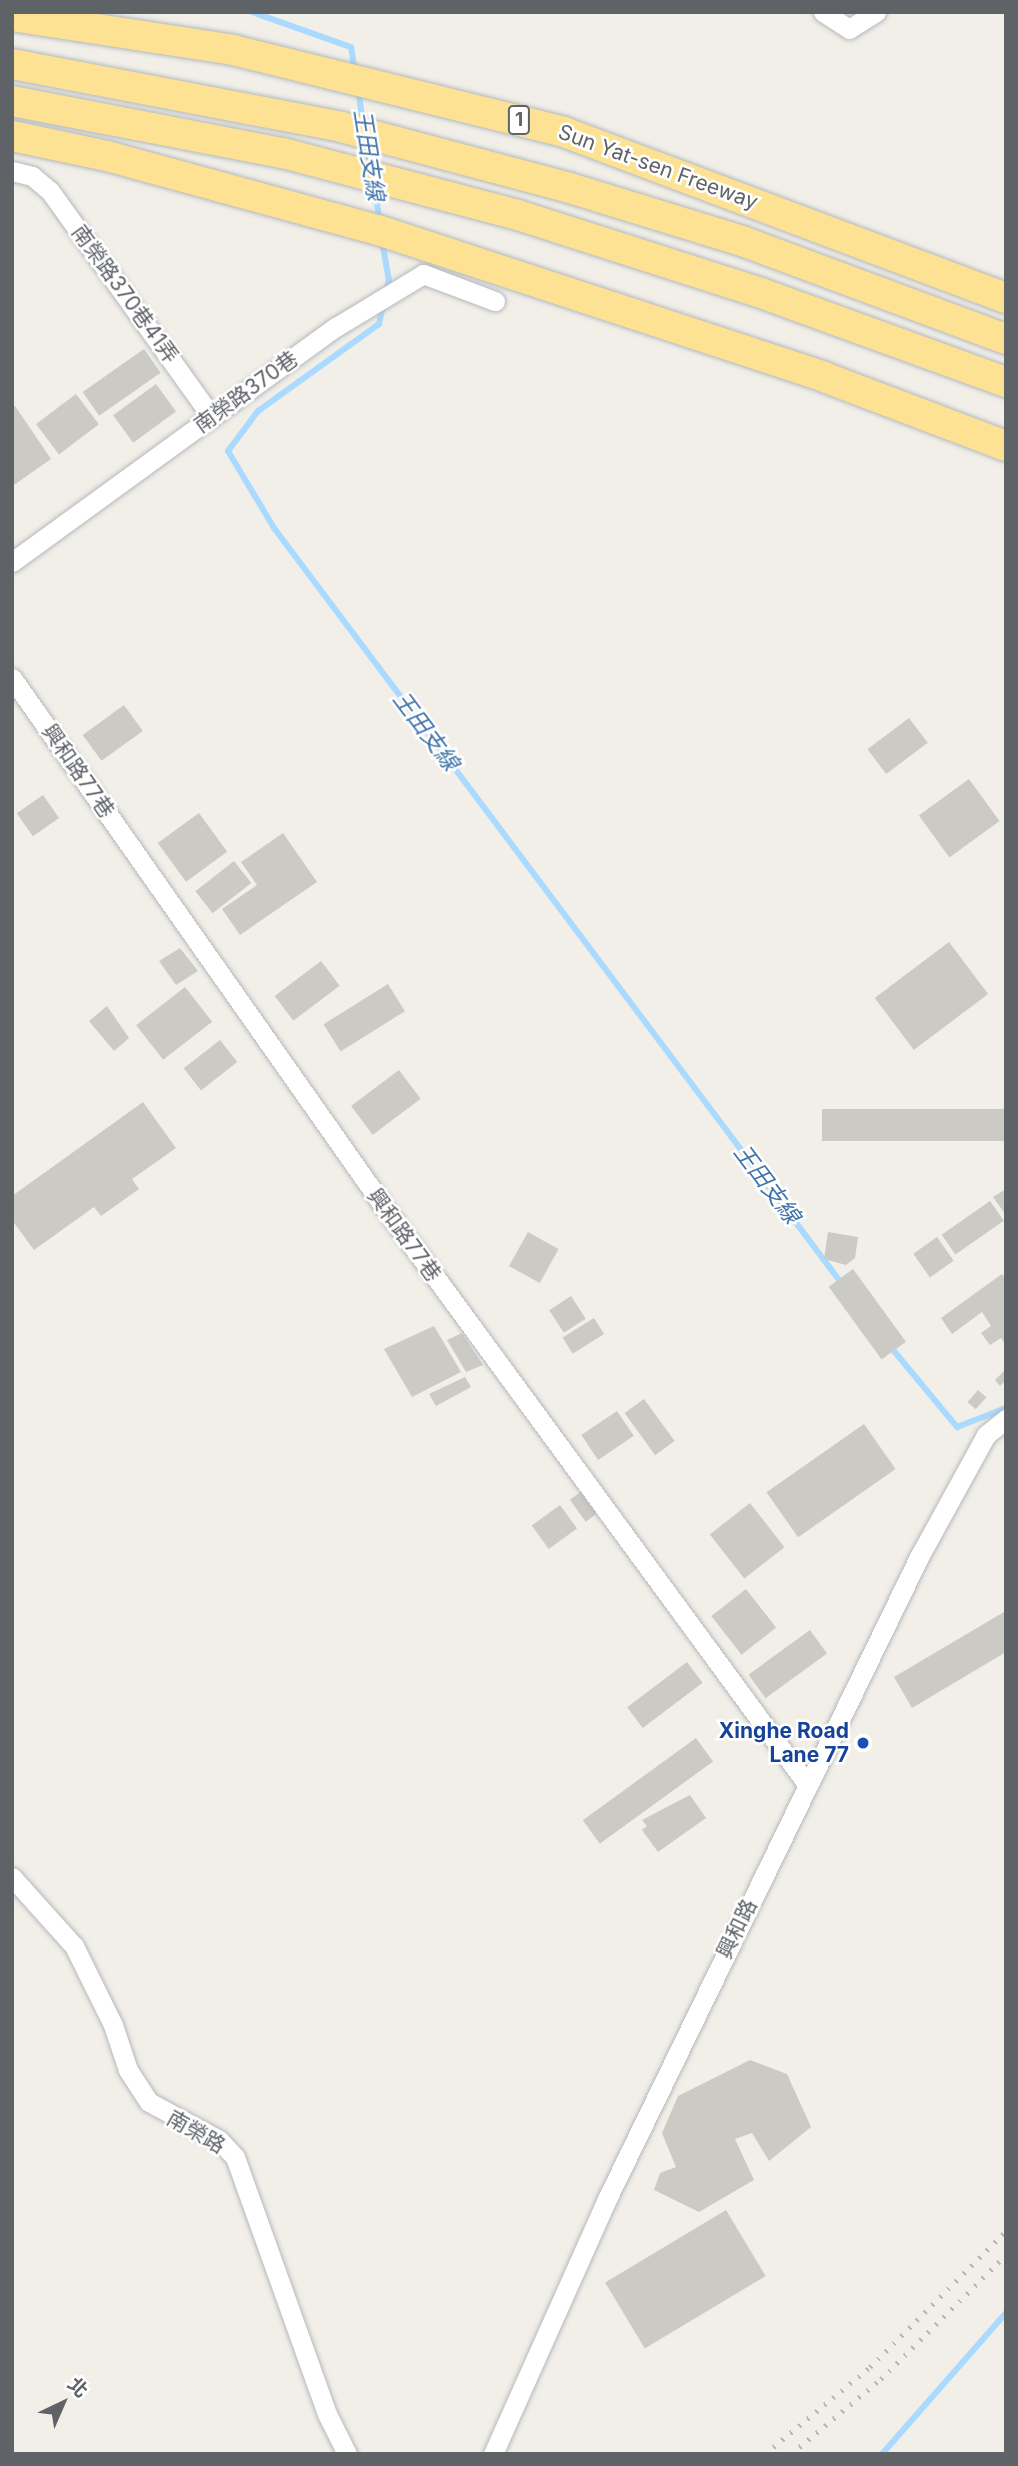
<!DOCTYPE html>
<html>
<head>
<meta charset="utf-8">
<style>
	body { margin:0 }
	#map { position:relative; width:1018px; height:2466px; overflow:hidden; background:#f1efe8; font-family:Inter,"Noto Sans TC",sans-serif }
	div>[style] { position:absolute }
	.stream>* { height:6px; margin:-3px; padding:0 3px; transform-origin:3px; border-radius:3px; background:#aadaff }
	.building>* { inset:0; background:#cccac5; transform-origin:0 0 }
	.roads { filter:drop-shadow(0 0 2px #b5b8bc) drop-shadow(0 0 2px #b5b8bc) }
	.minor>* { height:19px; margin:-9.5px; padding:0 9.5px; transform-origin:9.5px; border-radius:9.5px; background:#fff }
	.highway>* { height:30px; margin:-15px; padding:0 15px; transform-origin:15px; border-radius:15px; background:#fde293 }
	.rail>* { height:5px; margin-top:-2.5px; transform-origin:0; background:repeating-linear-gradient(90deg,#b6b7b8 0 2px,transparent 0 11px) }
	.dots>* { width:19px; height:19px; translate:-50% -50%; box-sizing:border-box; border:4px solid #fff; border-radius:50% }
	span { translate:-50% -50%; white-space:nowrap; text-align:center; line-height:1.15; -webkit-text-stroke:5px #fff; paint-order:stroke }
	.shield-label span { padding:2px 5px; background:#fff; border:2px solid; border-radius:5px; -webkit-text-stroke-width:0 }
	.shield-label { font-size:19px; color:#5f6368; font-weight:700 }
	.street-label { font-size:21px; color:#5f6368 }
	.transit-label { font-size:21px; color:#164399; font-weight:700 }
	.right { translate:-100% -50%; text-align:right }
	.water-label { font-size:23px; color:#4174aa; font-style:italic }
	.frame { position:absolute; inset:0; border:14px solid #5f6368; pointer-events:none }
	.north { position:absolute; left:28px; top:2368px; width:70px; height:70px; -webkit-text-stroke:5px #fff; paint-order:stroke; rotate:44deg; font-size:19px; font-weight:700; line-height:28px; text-align:center; color:#5f6368 }
	.north::after { content:''; display:block; margin:auto; width:24px; height:32px; background:#5f6368; clip-path:polygon(50% 0,100% 100%,50% 72%,0 100%) }
</style>
</head>
<body>
<div id="map">
	<div class="stream">
		<div style="left:252px;top:12px;width:105px;rotate:19.5deg"></div>
		<div style="left:351px;top:47px;width:24px;rotate:81deg"></div>
		<div style="left:358px;top:88px;width:35px;rotate:82deg"></div>
		<div style="left:367px;top:144px;width:24px;rotate:81deg"></div>
		<div style="left:374px;top:185px;width:38px;rotate:81deg"></div>
		<div style="left:382px;top:241px;width:40px;rotate:80deg"></div>
		<div style="left:389px;top:280px;width:12px;rotate:104deg"></div>
		<div style="left:384px;top:302px;width:23px;rotate:103deg"></div>
		<div style="left:379px;top:324px;width:149px;rotate:144.3deg"></div>
		<div style="left:258px;top:411px;width:50px;rotate:126.9deg"></div>
		<div style="left:228px;top:451px;width:90px;rotate:59.1deg"></div>
		<div style="left:274px;top:528px;width:946px;rotate:53.08deg"></div>
		<div style="left:889px;top:1345px;width:107px;rotate:50.3deg"></div>
		<div style="left:957px;top:1427px;width:53px;rotate:-21.2deg"></div>
		<div style="left:882px;top:2454px;width:188px;rotate:-48.7deg"></div>
	</div>
	<div class="building">
		<div style="left:144px;top:349px;width:29px;height:75px;rotate:55deg"></div>
		<div style="left:156px;top:384px;width:34px;height:53px;rotate:54deg"></div>
		<div style="left:76px;top:394px;width:38px;height:50px;rotate:53deg"></div>
		<div style="clip-path:polygon(15px 406px,51px 459px,14px 485px,12px 408px)"></div>
		<div style="left:124px;top:705px;width:32px;height:51px;rotate:54deg"></div>
		<div style="left:909px;top:718px;width:31px;height:52px;rotate:53deg"></div>
		<div style="left:969px;top:779px;width:52px;height:62px;rotate:54deg"></div>
		<div style="left:43px;top:795px;width:28px;height:32px;rotate:55deg"></div>
		<div style="left:199px;top:813px;width:48px;height:51px;rotate:54deg"></div>
		<div style="clip-path:polygon(283px 833px,317px 882px,240px 935px,222px 909px,257px 885px,241px 862px)"></div>
		<div style="left:234px;top:861px;width:28px;height:49px;rotate:52deg"></div>
		<div style="left:949px;top:942px;width:65px;height:93px;rotate:53deg"></div>
		<div style="clip-path:polygon(180px 948px,198px 971px,176px 985px,159px 961px)"></div>
		<div style="left:321px;top:961px;width:31px;height:58px;rotate:53deg"></div>
		<div style="left:388px;top:984px;width:32px;height:76px;rotate:58deg"></div>
		<div style="left:185px;top:987px;width:44px;height:62px;rotate:52deg"></div>
		<div style="clip-path:polygon(107px 1006px,129px 1038px,114px 1051px,89px 1021px)"></div>
		<div style="left:220px;top:1040px;width:28px;height:46px;rotate:52deg"></div>
		<div style="left:399px;top:1070px;width:36px;height:60px;rotate:53deg"></div>
		<div style="clip-path:polygon(143px 1102px,176px 1148px,132px 1179px,139px 1189px,101px 1216px,94px 1207px,34px 1250px,12px 1220px,12px 1196px)"></div>
		<div style="left:1006px;top:1109px;width:32px;height:184px;rotate:90deg"></div>
		<div style="clip-path:polygon(1006px 1189px,1006px 1215px,993px 1197px)"></div>
		<div style="left:990px;top:1201px;width:24px;height:59px;rotate:55deg"></div>
		<div style="left:528px;top:1232px;width:35px;height:39px;rotate:29deg"></div>
		<div style="clip-path:polygon(828px 1232px,858px 1237px,855px 1258px,846px 1265px,824px 1259px)"></div>
		<div style="left:937px;top:1237px;width:29px;height:29px;rotate:55deg"></div>
		<div style="left:853px;top:1269px;width:90px;height:30px;rotate:54deg"></div>
		<div style="clip-path:polygon(1002px 1274px,1006px 1279px,1006px 1345px,1001px 1338px,990px 1345px,981px 1333px,991px 1326px,982px 1312px,952px 1334px,941px 1318px)"></div>
		<div style="left:571px;top:1296px;width:27px;height:26px;rotate:57deg"></div>
		<div style="left:594px;top:1318px;width:19px;height:37px;rotate:58deg"></div>
		<div style="clip-path:polygon(434px 1326px,461px 1372px,412px 1397px,384px 1349px)"></div>
		<div style="clip-path:polygon(462px 1333px,483px 1365px,466px 1372px,447px 1340px)"></div>
		<div style="clip-path:polygon(1004px 1371px,1006px 1380px,1000px 1386px,995px 1380px)"></div>
		<div style="clip-path:polygon(465px 1377px,471px 1387px,436px 1406px,429px 1394px)"></div>
		<div style="left:978px;top:1390px;width:11px;height:16px;rotate:41deg"></div>
		<div style="left:644px;top:1399px;width:52px;height:24px;rotate:54deg"></div>
		<div style="left:617px;top:1411px;width:30px;height:43px;rotate:56deg"></div>
		<div style="left:864px;top:1424px;width:55px;height:119px;rotate:55deg"></div>
		<div style="left:582px;top:1491px;width:27px;height:15px;rotate:54deg"></div>
		<div style="left:750px;top:1503px;width:56px;height:51px;rotate:52deg"></div>
		<div style="left:560px;top:1505px;width:29px;height:35px;rotate:54deg"></div>
		<div style="left:746px;top:1589px;width:49px;height:44px;rotate:52deg"></div>
		<div style="clip-path:polygon(1004px 1612px,1006px 1652px,912px 1708px,894px 1677px)"></div>
		<div style="left:810px;top:1630px;width:29px;height:76px;rotate:54deg"></div>
		<div style="left:687px;top:1662px;width:26px;height:75px;rotate:53deg"></div>
		<div style="left:696px;top:1738px;width:29px;height:140px;rotate:54deg"></div>
		<div style="clip-path:polygon(690px 1795px,706px 1818px,658px 1852px,642px 1830px,647px 1826px,642px 1820px)"></div>
		<div style="clip-path:polygon(750px 2060px,787px 2074px,811px 2127px,769px 2161px,752px 2133px,735px 2139px,754px 2180px,699px 2212px,654px 2190px,660px 2173px,676px 2167px,662px 2133px,678px 2096px)"></div>
		<div style="left:726px;top:2210px;width:77px;height:141px;rotate:59deg"></div>
	</div>
	<div class="roads">
		<div class="minor">
			<div style="left:823px;top:12px;width:31px;rotate:33deg"></div>
			<div style="left:849px;top:29px;width:32px;rotate:-32deg"></div>
			<div style="left:12px;top:171px;width:21px;rotate:14deg"></div>
			<div style="left:32px;top:176px;width:23px;rotate:40deg"></div>
			<div style="left:50px;top:191px;width:278px;rotate:54.4deg"></div>
			<div style="left:12px;top:562px;width:400px;rotate:-36deg"></div>
			<div style="left:336px;top:327px;width:102px;rotate:-31.3deg"></div>
			<div style="left:423px;top:274px;width:77px;rotate:20.6deg"></div>
			<div style="left:12px;top:678px;width:660px;rotate:54.87deg"></div>
			<div style="left:392px;top:1218px;width:702px;rotate:53.75deg"></div>
			<div style="left:12px;top:1877px;width:93px;rotate:48.1deg"></div>
			<div style="left:74px;top:1946px;width:88px;rotate:63.7deg"></div>
			<div style="left:113px;top:2025px;width:47px;rotate:71.6deg"></div>
			<div style="left:128px;top:2070px;width:38px;rotate:57deg"></div>
			<div style="left:149px;top:2102px;width:80px;rotate:28.5deg"></div>
			<div style="left:219px;top:2140px;width:23px;rotate:47deg"></div>
			<div style="left:235px;top:2157px;width:273px;rotate:70.3deg"></div>
			<div style="left:327px;top:2414px;width:45px;rotate:63.4deg"></div>
			<div style="left:493px;top:2454px;width:279px;rotate:-65.9deg"></div>
			<div style="left:607px;top:2199px;width:714px;rotate:-64.08deg"></div>
			<div style="left:919px;top:1557px;width:139px;rotate:-61.2deg"></div>
			<div style="left:986px;top:1435px;width:26px;rotate:-39deg"></div>
		</div>
		<div class="highway">
			<div style="left:12px;top:16px;width:224px;rotate:8.7deg"></div>
			<div style="left:233px;top:50px;width:341px;rotate:13.9deg"></div>
			<div style="left:564px;top:132px;width:472px;rotate:20.6deg"></div>
			<div style="left:12px;top:64px;width:335px;rotate:10.8deg"></div>
			<div style="left:341px;top:127px;width:237px;rotate:14.9deg"></div>
			<div style="left:570px;top:188px;width:180px;rotate:17.1deg"></div>
			<div style="left:742px;top:241px;width:282px;rotate:20.4deg"></div>
			<div style="left:12px;top:101px;width:276px;rotate:10.9deg"></div>
			<div style="left:283px;top:153px;width:243px;rotate:14.8deg"></div>
			<div style="left:518px;top:215px;width:255px;rotate:17.8deg"></div>
			<div style="left:761px;top:293px;width:261px;rotate:20deg"></div>
			<div style="left:12px;top:136px;width:97px;rotate:11.9deg"></div>
			<div style="left:107px;top:156px;width:281px;rotate:15.3deg"></div>
			<div style="left:378px;top:230px;width:470px;rotate:18.2deg"></div>
			<div style="left:824px;top:377px;width:195px;rotate:20.8deg"></div>
		</div>
	</div>
	<div class="rail">
		<div style="left:765px;top:2454px;width:136px;rotate:-39.6deg"></div>
		<div style="left:870px;top:2367px;width:192px;rotate:-45deg"></div>
		<div style="left:791px;top:2454px;width:117px;rotate:-39.8deg"></div>
		<div style="left:881px;top:2379px;width:176px;rotate:-44.8deg"></div>
	</div>
	<div class="dots">
		<div style="left:863px;top:1743px;background:#1a4fb4"></div>
	</div>
	<div class="shield-label">
		<span style="left:519px;top:120px">1</span>
	</div>
	<div class="street-label">
		<span style="left:658px;top:167px;rotate:20deg">Sun Yat-sen Freeway</span>
		<span style="left:125px;top:294px;rotate:54deg">南榮路370巷41弄</span>
		<span style="left:246px;top:392px;rotate:-36deg">南榮路370巷</span>
		<span style="left:78px;top:771px;rotate:55deg">興和路77巷</span>
		<span style="left:404px;top:1235px;rotate:54deg">興和路77巷</span>
		<span style="left:737px;top:1929px;rotate:-64deg">興和路</span>
		<span style="left:196px;top:2132px;rotate:30deg">南榮路</span>
	</div>
	<div class="transit-label">
		<span class="right" style="left:849px;top:1743px">Xinghe Road<br>Lane 77</span>
	</div>
	<div class="water-label">
		<span style="left:369px;top:155px;rotate:81deg">王田支線</span>
		<span style="left:426px;top:731px;rotate:53deg">王田支線</span>
		<span style="left:767px;top:1184px;rotate:53deg">王田支線</span>
	</div>
	<div class="frame"></div>
	<div class="north">北</div>
</div>
</body>
</html>
